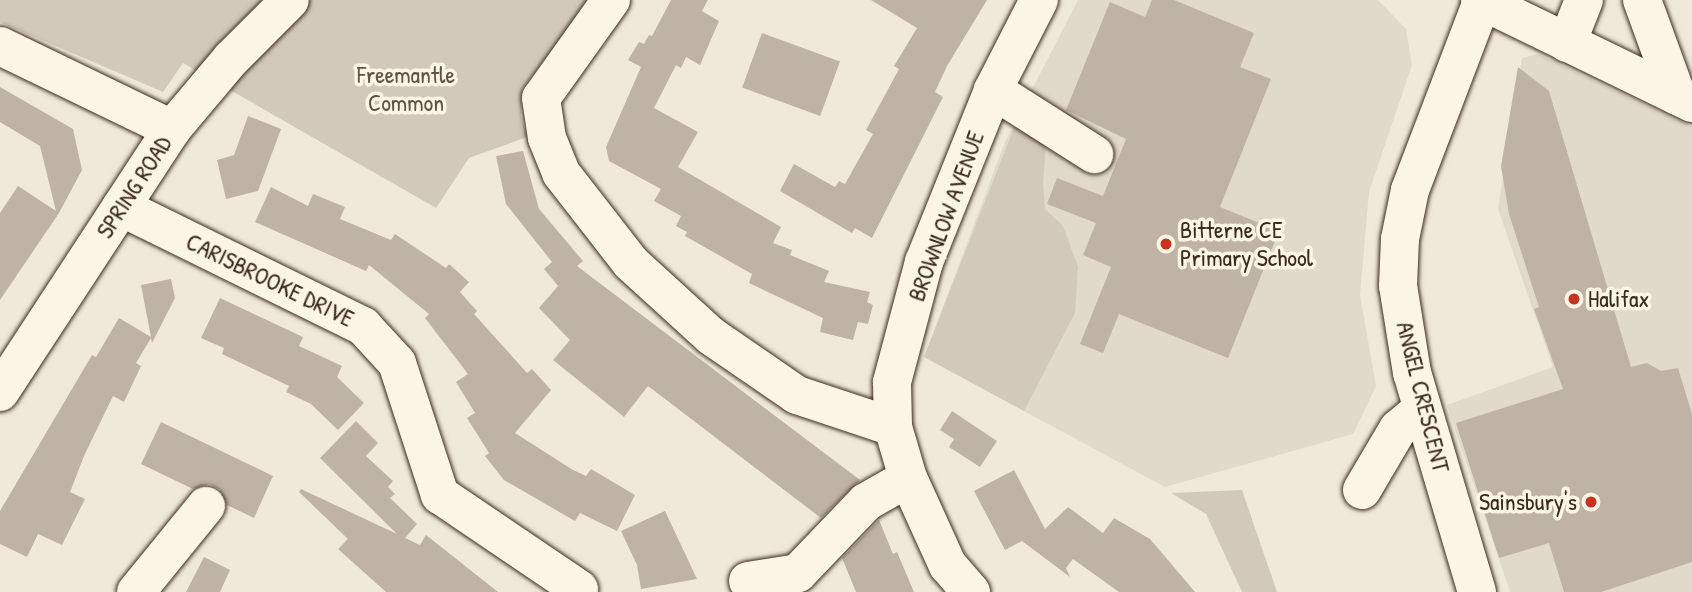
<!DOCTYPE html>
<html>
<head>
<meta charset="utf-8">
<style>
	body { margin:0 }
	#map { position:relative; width:1692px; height:592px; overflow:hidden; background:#f0e9d9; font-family:"Patrick Hand",sans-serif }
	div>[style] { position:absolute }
	.built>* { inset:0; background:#e1d9c9 }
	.green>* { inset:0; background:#d2c9ba }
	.building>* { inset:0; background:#beb3a4; transform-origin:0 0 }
	.roads { filter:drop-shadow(0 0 2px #3b2a1e) drop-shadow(0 0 2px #3b2a1e) }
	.minor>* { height:38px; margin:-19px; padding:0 19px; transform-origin:19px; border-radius:19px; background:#fcf5e5 }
	.dots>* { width:19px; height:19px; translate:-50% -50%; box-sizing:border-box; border:4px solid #fcf5e5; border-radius:50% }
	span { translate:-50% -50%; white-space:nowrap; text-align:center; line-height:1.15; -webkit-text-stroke:7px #fcf5e5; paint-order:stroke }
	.park-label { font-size:24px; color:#615245 }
	.street-label { font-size:24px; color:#3b2a1e }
	.poi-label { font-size:24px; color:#3b2a1e }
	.left { translate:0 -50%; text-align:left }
	.right { translate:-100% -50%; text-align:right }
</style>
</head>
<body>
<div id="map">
	<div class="built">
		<div style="clip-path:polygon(1078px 0,1378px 0,1406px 29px,1412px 65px,1369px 192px,1360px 295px,1376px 386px,1353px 434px,1165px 487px,924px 357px,1005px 142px)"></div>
		<div style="clip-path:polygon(1538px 54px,1692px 127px,1692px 592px,1510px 592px,1447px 405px,1553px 367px,1498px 209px,1522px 58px)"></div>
	</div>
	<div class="green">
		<div style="clip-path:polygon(0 0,589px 0,522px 89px,521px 116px,527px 137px,469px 158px,436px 208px,183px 63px,163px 92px,0 22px)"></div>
		<div style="clip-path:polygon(1017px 120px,1047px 134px,1043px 182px,1045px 209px,1063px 226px,1078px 267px,1075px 313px,1024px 411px,924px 357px)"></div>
		<div style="clip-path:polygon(1242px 490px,1277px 592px,1242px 592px,1206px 514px,1171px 493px)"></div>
	</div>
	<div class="building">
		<div style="clip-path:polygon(671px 0,708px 0,702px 11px,719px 21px,700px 65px,686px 57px,681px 68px,676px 65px,654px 108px,698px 132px,678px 167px,781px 227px,773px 243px,792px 250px,790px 255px,829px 271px,824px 282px,870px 292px,867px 302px,873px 305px,868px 324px,858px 322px,853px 340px,820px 332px,823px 318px,749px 283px,752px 274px,685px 236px,687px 232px,676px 226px,681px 216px,654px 201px,661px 189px,609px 161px,606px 147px,641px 67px,628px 60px,639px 42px,644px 44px,649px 35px,652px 36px)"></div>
		<div style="clip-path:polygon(871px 0,987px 0,947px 66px,935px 92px,943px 97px,872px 238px,855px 228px,852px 233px,780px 191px,794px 164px,835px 187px,839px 181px,845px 184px,873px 134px,866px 130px,899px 69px,894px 66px,917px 28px)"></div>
		<div style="clip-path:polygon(1152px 0,1174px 0,1254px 33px,1240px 67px,1271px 79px,1220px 207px,1279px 231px,1228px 358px,1119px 314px,1103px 353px,1080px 344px,1111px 267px,1083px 255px,1096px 223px,1047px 204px,1057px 178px,1103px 196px,1126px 139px,1066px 110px,1110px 2px,1145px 17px)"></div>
		<div style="left:762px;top:33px;width:83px;height:58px;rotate:20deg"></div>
		<div style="clip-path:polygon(1518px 67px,1549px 91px,1631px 367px,1647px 363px,1661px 371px,1678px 368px,1692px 414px,1692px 562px,1601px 592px,1564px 592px,1549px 543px,1499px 558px,1456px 423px,1563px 389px,1534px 309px,1539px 307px,1509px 214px,1501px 166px)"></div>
		<div style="clip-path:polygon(0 87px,73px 129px,82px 170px,59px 213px,0 300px,0 213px,18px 186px,56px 211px,40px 146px,0 122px)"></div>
		<div style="clip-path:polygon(248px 116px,281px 129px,258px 191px,226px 199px,217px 160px,234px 155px)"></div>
		<div style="clip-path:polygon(523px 151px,539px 209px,583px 261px,577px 266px,860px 480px,821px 518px,648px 386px,624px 417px,553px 360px,570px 340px,539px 308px,558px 286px,544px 269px,552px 262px,506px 204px,496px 156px)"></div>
		<div style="clip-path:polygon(271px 187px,308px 206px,313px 194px,345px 207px,340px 219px,391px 240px,395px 234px,446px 268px,449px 264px,469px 282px,460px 292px,477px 311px,474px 314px,527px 373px,532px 369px,551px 390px,515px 433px,573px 470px,586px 476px,591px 469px,635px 495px,617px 531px,580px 513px,575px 521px,504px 480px,485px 456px,489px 453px,467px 418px,475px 413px,456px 382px,468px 374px,425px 318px,429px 314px,369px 265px,366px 271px,255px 222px)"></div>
		<div style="clip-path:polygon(171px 279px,175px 298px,152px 343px,151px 338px,136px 363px,141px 366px,124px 402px,113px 396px,84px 456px,70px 492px,85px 499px,62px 545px,38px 534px,27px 557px,0 544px,0 511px,92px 355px,96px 357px,119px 318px,151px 337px,141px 285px)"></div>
		<div style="clip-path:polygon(220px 298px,303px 337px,299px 346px,342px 366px,337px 377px,364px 403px,338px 430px,311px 404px,286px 392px,289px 386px,222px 354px,224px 348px,201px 338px)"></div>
		<div style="clip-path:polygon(952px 411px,997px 441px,980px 467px,949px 447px,954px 439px,940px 430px)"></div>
		<div style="clip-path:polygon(356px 421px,378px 443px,366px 456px,393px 481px,388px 487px,395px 494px,390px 498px,417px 524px,405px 538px,420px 545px,426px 535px,498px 592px,386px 592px,338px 549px,348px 539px,299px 492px,301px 489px,397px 534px,320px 458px)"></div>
		<div style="clip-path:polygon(161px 422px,273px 476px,254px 518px,227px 505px,219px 489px,209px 484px,193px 489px,141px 464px)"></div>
		<div style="clip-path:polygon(1014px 470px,1045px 529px,1068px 507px,1103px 533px,1114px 518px,1150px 539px,1195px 592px,1119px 592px,1073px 559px,1066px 568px,1070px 577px,1022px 541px,1005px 550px,974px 491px)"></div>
		<div style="clip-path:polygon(665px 511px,697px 579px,641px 589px,637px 565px,621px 531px)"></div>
		<div style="clip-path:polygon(879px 520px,893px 554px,897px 552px,914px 592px,856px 592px,842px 558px)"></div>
		<div style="clip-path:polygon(204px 557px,230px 570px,220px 592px,186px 592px)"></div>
	</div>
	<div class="roads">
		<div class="minor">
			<div style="left:611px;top:0;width:120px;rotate:125.5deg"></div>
			<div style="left:541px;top:98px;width:40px;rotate:81.5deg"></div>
			<div style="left:547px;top:138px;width:38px;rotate:68deg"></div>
			<div style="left:561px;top:173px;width:114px;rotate:52.1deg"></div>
			<div style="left:631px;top:263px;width:108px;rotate:42.4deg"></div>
			<div style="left:711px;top:336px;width:104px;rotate:34.5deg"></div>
			<div style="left:797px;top:395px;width:101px;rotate:18.4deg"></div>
			<div style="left:1480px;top:0;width:236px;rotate:25.9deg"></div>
			<div style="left:1642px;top:0;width:102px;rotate:70deg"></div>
			<div style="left:1567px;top:43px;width:46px;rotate:-68.4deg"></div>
			<div style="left:0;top:46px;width:191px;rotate:25.8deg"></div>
			<div style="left:993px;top:90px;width:120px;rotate:32.4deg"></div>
			<div style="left:121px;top:207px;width:270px;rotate:26.2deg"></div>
			<div style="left:363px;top:326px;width:50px;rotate:47.4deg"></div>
			<div style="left:397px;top:363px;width:139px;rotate:72deg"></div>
			<div style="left:440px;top:495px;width:168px;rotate:34.1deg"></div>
			<div style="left:0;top:392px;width:314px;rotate:-56.8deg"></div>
			<div style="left:172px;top:129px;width:92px;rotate:-49.9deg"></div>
			<div style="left:231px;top:59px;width:83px;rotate:-45deg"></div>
			<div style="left:1362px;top:490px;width:71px;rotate:-59.5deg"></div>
			<div style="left:1398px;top:429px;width:31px;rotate:-40deg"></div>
			<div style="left:748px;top:581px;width:51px;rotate:-9.1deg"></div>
			<div style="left:798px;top:573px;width:98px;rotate:-46.2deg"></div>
			<div style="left:866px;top:502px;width:48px;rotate:-29.7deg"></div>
			<div style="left:136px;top:592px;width:111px;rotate:-50.9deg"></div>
			<div style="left:971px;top:592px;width:35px;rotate:-131deg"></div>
			<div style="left:948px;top:566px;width:97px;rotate:-114.4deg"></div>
			<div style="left:908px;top:478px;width:53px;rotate:-106.4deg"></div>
			<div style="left:893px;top:427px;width:45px;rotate:-91.3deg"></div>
			<div style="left:892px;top:382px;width:124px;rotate:-75.1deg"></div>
			<div style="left:924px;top:262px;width:185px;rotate:-68.1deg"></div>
			<div style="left:993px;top:90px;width:101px;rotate:-62.9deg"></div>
			<div style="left:1477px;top:592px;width:228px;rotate:-106.5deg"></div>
			<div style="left:1412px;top:373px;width:88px;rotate:-99.1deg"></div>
			<div style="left:1398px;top:286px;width:47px;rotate:-87.6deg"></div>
			<div style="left:1400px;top:239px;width:50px;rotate:-78.5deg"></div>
			<div style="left:1410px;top:190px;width:202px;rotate:-69.1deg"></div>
		</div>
	</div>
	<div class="dots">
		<div style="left:1166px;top:244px;background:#c8321e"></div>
		<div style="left:1574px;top:299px;background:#c8321e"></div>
		<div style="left:1591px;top:502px;background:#c8321e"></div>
	</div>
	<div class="park-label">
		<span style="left:406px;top:89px">Freemantle<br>Common</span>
	</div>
	<div class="street-label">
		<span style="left:134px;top:187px;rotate:-57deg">SPRING ROAD</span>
		<span style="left:946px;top:216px;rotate:-70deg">BROWNLOW AVENUE</span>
		<span style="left:270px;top:280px;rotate:26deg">CARISBROOKE DRIVE</span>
		<span style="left:1423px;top:397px;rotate:76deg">ANGEL CRESCENT</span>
	</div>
	<div class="poi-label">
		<span class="left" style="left:1180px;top:244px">Bitterne CE<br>Primary School</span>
		<span class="left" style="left:1588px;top:299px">Halifax</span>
		<span class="right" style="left:1577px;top:502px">Sainsbury's</span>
	</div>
</div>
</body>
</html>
